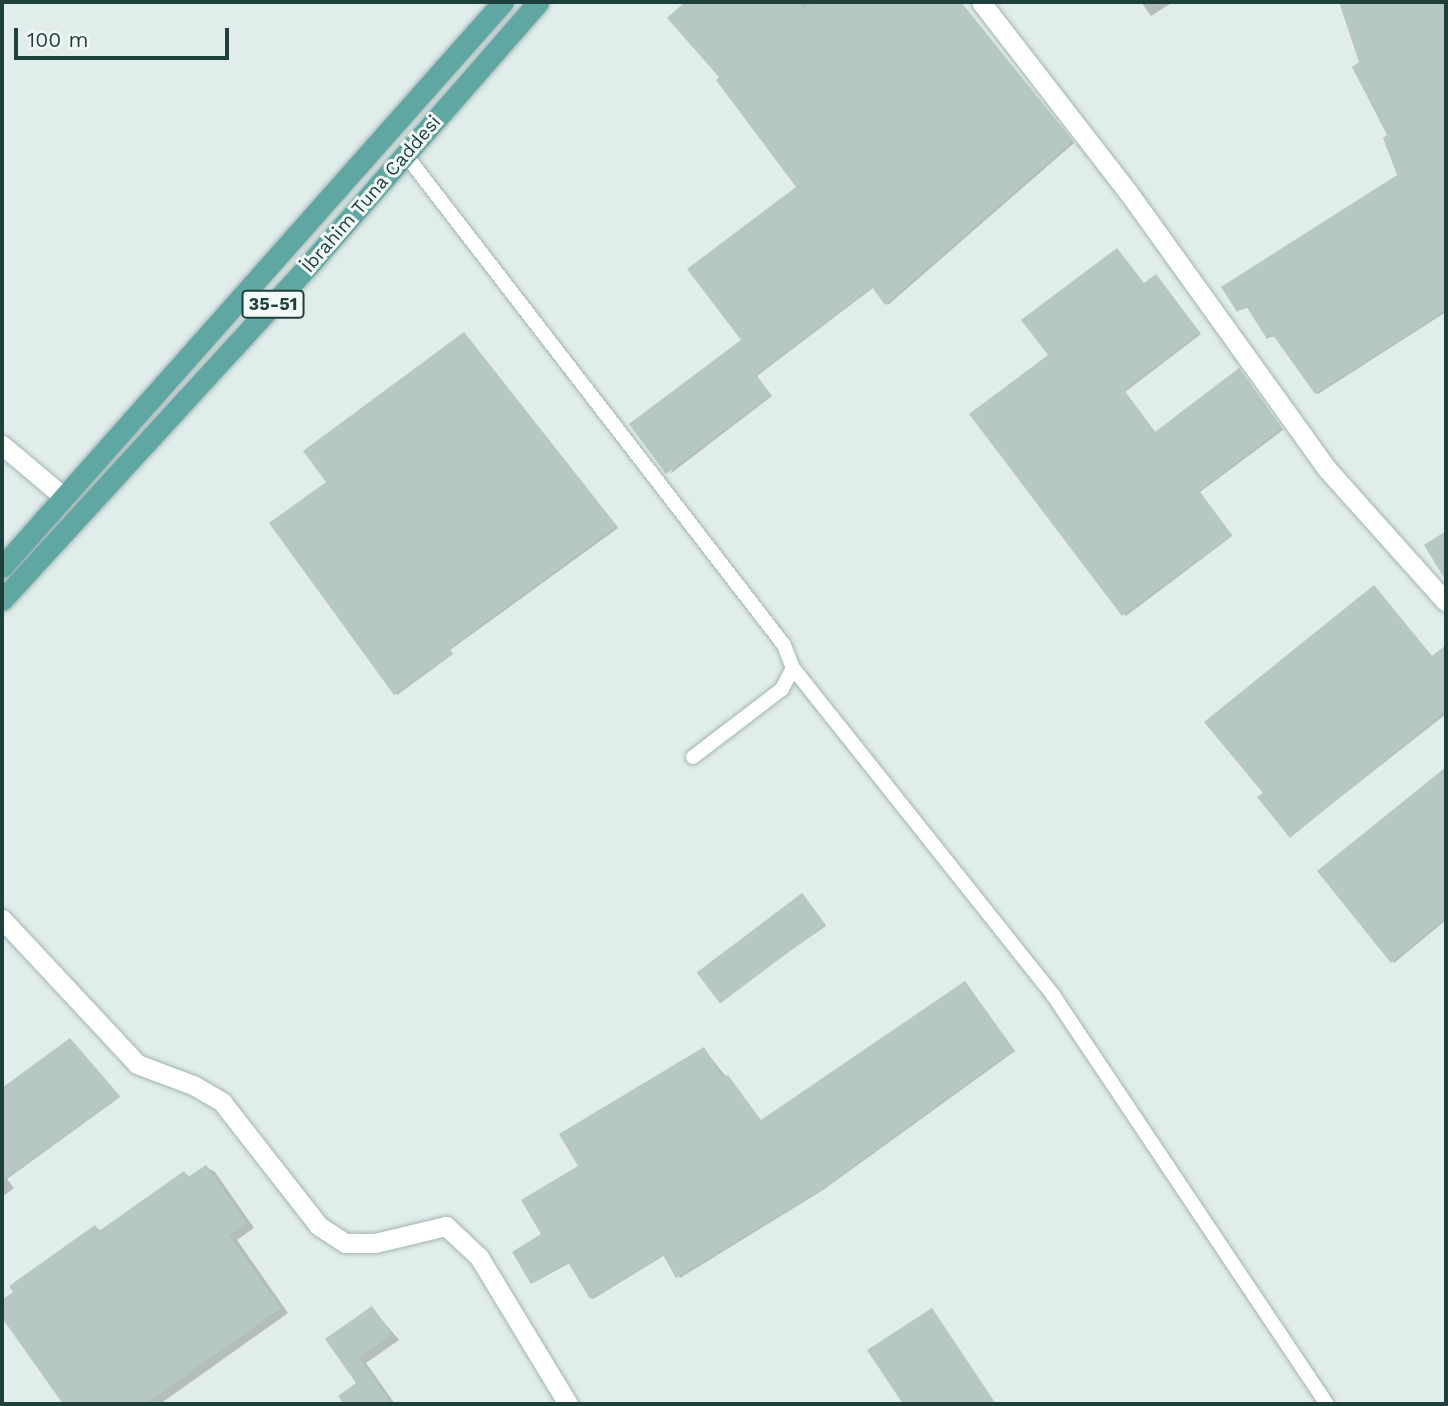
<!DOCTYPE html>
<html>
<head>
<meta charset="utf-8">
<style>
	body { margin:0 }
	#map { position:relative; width:1448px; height:1406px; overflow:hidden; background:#e0edea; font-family:"Work Sans",sans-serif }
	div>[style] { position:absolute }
	.shadow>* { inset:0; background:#0003 }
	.building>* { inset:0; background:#b5c8c4; transform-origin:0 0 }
	.roads { filter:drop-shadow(0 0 2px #a2b5b3) drop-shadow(0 0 2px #a2b5b3) }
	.street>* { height:14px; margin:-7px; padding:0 7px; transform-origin:7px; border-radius:7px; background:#fff }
	.secondary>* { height:19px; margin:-9.5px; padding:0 9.5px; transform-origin:9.5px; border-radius:9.5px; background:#fff }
	.primary>* { height:21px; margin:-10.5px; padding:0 10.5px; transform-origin:10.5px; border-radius:10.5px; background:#60a7a4 }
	span { translate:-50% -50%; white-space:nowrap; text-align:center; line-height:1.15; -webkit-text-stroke:6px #f1f9f7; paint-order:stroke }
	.shield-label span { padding:2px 5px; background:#f1f9f7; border:2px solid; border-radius:5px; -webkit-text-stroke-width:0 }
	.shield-label { font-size:18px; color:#1f3f3d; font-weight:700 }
	.street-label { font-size:19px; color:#1f3f3d }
	.frame { position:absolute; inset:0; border:4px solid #1f3f3d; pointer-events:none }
	.scale { position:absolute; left:14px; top:28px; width:215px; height:32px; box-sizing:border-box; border:4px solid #1f3f3d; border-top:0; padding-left:9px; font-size:21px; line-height:24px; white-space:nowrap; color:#1f3f3d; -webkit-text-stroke:5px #f1f9f7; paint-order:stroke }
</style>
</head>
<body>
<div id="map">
	<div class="shadow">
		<div style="clip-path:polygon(688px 2px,960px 2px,1074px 143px,888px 305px,874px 287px,757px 376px,772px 396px,670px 474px,743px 340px,798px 187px,721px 78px,669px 18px)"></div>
		<div style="clip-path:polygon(1141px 2px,1173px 2px,1151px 16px)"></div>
		<div style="clip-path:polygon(1341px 2px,1446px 2px,1446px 312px,1318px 394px,1275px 336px,1268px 338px,1248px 307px,1239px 311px,1399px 176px,1389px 136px)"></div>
		<div style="clip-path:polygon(1117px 250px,1144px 284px,1158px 277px,1201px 334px,1125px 392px,1156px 433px,1240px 370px,1283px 430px,1200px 492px,1232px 536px,1126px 616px,971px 415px,1050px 355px)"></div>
		<div style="clip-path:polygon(466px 336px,618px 528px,450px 650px,453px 654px,397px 695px,328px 482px)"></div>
		<div style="clip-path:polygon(1446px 647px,1446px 714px,1291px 836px,1433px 658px)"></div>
		<div style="clip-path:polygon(1446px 769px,1446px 920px,1394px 963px,1319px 872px)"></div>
		<div style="clip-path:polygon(804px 896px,826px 926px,719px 1000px)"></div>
		<div style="clip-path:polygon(967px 985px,1015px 1051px,823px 1190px,680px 1278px,665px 1255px,593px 1299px,570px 1263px,533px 1283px,544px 1234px,581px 1166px,704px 1049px,762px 1122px)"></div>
		<div style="clip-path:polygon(70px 1040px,120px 1097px,7px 1179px,14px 1188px,2px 1197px,2px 1090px)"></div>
		<div style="clip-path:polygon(206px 1167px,215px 1172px,254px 1228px,237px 1240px,288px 1313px,160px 1404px,65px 1404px,2px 1315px,2px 1302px,95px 1227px,102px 1231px,184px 1173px,191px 1177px)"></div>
		<div style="clip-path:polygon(372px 1308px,399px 1340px,366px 1363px,395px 1404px,346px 1404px,340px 1396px,358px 1383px,328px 1340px)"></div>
	</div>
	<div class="building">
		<div style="clip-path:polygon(685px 2px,798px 2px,804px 9px,812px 2px,961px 2px,1073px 141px,885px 305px,872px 287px,756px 375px,771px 395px,666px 474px,629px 424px,741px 340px,687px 269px,796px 187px,716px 80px,719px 77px,667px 18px)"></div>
		<div style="clip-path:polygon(1339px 2px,1446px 2px,1446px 310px,1315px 394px,1273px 335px,1267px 339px,1246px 306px,1237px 312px,1221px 287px,1397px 175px,1383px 138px,1387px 135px,1352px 67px,1359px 62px)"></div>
		<div style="clip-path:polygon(1117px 248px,1144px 283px,1156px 274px,1200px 333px,1124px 390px,1155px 432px,1239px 368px,1282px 428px,1199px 491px,1232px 535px,1122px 616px,969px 414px,1048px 355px,1021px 320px)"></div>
		<div style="clip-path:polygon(464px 332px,617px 526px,449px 649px,452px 653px,394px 695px,269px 523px,326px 482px,303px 451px)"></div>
		<div style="clip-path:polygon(1446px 531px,1446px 581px,1424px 545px)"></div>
		<div style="clip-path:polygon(1374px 585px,1432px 656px,1446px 645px,1446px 711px,1290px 838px,1257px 797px,1263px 793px,1204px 722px)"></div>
		<div style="clip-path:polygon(1446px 767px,1446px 918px,1391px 963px,1317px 871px)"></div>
		<div style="left:802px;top:893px;width:39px;height:132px;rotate:53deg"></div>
		<div style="clip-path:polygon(965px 981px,1014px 1050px,821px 1190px,676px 1278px,663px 1255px,590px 1299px,568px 1262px,531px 1284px,512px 1252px,541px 1234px,521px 1200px,578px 1166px,559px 1134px,704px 1047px,723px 1078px,728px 1075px,761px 1120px)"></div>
		<div style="clip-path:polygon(70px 1038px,120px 1096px,2px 1181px,2px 1088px)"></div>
		<div style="clip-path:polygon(206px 1165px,247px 1223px,229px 1235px,281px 1308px,145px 1404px,63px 1404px,2px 1318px,2px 1300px,13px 1292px,9px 1286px,95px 1225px,99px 1231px,184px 1171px,188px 1177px)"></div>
		<div style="clip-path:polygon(372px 1306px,392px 1334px,359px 1358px,392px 1404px,344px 1404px,338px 1396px,356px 1383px,325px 1339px)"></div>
		<div style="clip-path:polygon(932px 1308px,996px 1404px,903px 1404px,867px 1350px)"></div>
	</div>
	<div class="roads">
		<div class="street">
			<div style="left:405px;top:154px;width:620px;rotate:52.34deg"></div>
			<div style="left:784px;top:645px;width:25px;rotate:69deg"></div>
			<div style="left:793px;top:668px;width:24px;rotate:118deg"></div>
			<div style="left:782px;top:689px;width:112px;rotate:142.6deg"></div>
			<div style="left:793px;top:668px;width:418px;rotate:51.5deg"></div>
			<div style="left:1053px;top:995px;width:492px;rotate:56.2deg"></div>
		</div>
		<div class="secondary">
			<div style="left:981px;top:2px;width:240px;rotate:52.3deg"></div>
			<div style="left:1128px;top:192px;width:341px;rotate:54.3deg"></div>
			<div style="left:1327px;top:469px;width:178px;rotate:48.2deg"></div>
			<div style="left:2px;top:445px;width:82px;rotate:40.1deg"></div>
			<div style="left:2px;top:919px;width:198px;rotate:47deg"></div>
			<div style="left:137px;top:1064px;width:60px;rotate:20.6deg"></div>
			<div style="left:193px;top:1085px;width:34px;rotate:30deg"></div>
			<div style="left:222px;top:1102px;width:157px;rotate:52deg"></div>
			<div style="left:319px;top:1226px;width:31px;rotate:33deg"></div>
			<div style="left:345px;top:1243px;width:30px"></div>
			<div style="left:375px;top:1243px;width:73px;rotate:-13.5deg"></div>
			<div style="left:446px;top:1226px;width:45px;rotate:43.2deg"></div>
			<div style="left:479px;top:1257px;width:172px;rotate:58.8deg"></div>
		</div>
		<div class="primary">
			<div style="left:2px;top:567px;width:755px;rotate:-48.44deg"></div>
			<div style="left:2px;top:600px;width:453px;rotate:-47.5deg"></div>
			<div style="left:308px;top:266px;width:350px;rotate:-48.9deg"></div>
		</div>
	</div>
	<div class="shield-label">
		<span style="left:273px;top:304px">35-51</span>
	</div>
	<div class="street-label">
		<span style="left:371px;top:194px;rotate:-49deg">İbrahim Tuna Caddesi</span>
	</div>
	<div class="frame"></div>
	<div class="scale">100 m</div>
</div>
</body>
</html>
